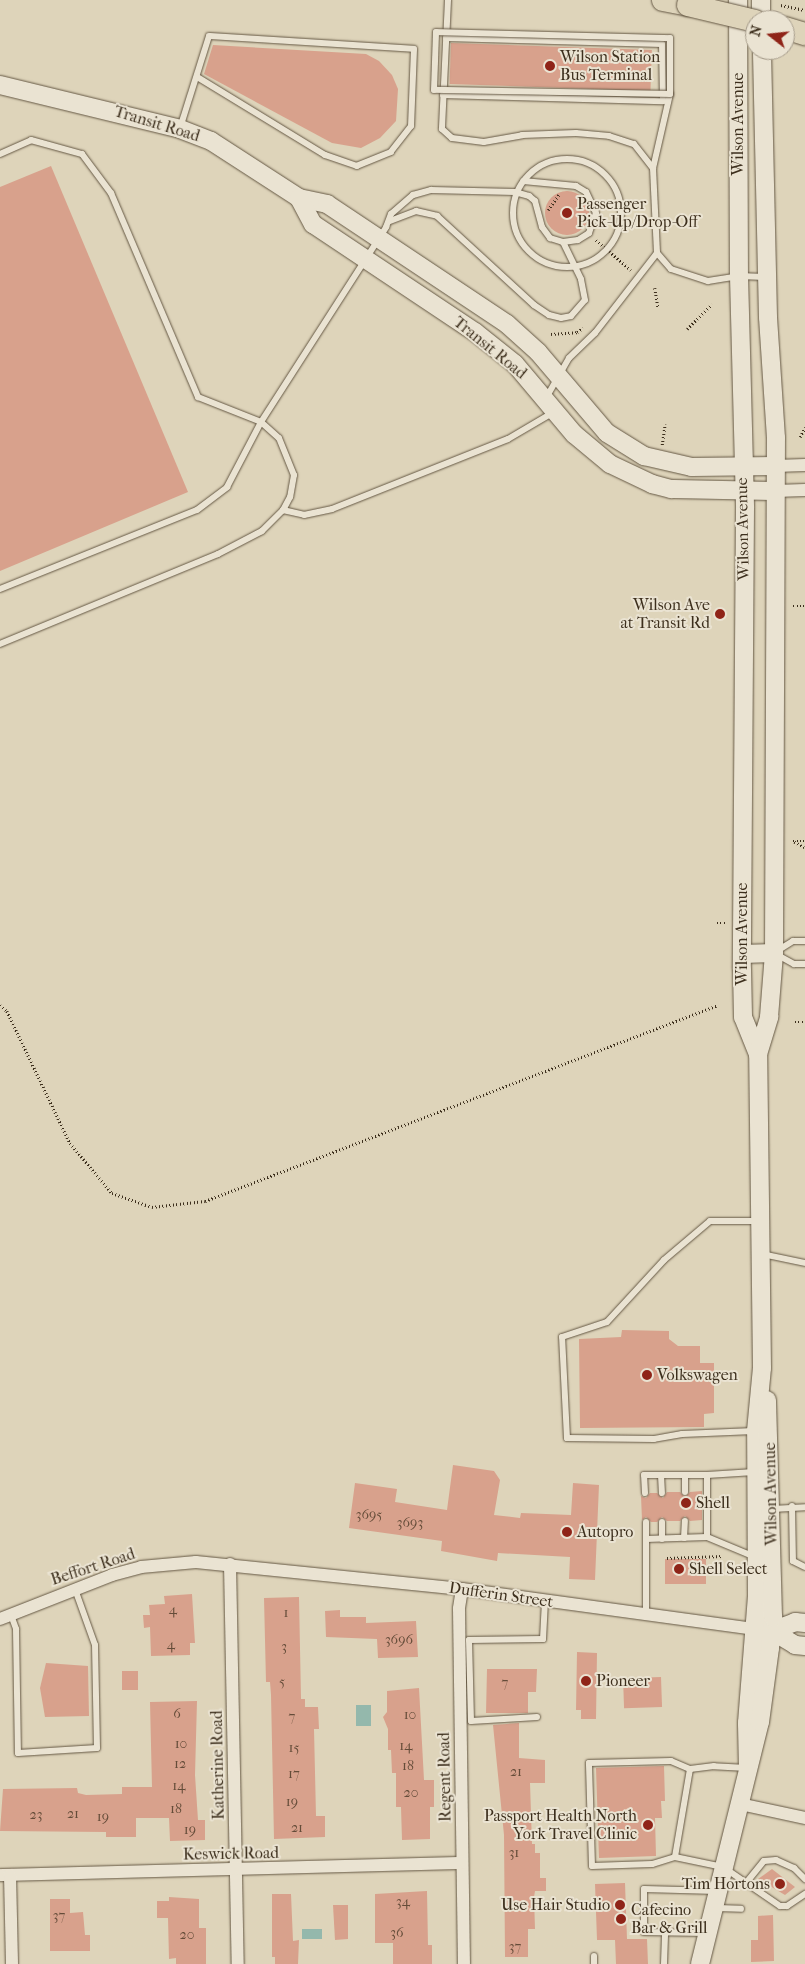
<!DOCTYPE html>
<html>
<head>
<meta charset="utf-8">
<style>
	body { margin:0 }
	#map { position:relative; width:805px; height:1964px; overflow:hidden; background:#ded4ba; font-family:"IM FELL French Canon",serif }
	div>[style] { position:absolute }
	.water>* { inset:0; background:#94b8ac; transform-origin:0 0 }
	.building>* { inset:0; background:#d8a18c; transform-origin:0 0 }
	.round { border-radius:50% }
	.path>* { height:2.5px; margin-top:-1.25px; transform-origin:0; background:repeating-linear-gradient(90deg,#3d2f1d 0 1px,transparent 0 3.5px) }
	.roads { filter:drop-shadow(0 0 1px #655844) drop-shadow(0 0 1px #655844) }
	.lane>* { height:6px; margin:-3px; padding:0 3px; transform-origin:3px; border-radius:3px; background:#eae3d2 }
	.lane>.ring { margin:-3px; padding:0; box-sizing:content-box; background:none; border:6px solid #eae3d2; border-radius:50% }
	.street>* { height:12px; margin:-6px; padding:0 6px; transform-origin:6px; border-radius:6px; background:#eae3d2 }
	.secondary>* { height:18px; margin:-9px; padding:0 9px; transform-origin:9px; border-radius:9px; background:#eae3d2 }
	.highway>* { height:22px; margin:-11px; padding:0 11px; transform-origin:11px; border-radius:11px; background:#ded4ba }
	.bridges { filter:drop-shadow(0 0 1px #655844) drop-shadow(0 0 1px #655844) }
	.lane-bridge>* { height:6px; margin:-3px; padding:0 3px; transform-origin:3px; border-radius:3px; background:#eae3d2 }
	.highway-bridge>* { height:22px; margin:-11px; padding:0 11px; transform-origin:11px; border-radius:11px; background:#ded4ba }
	.dots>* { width:14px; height:14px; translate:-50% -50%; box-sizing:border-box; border:2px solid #eae3d2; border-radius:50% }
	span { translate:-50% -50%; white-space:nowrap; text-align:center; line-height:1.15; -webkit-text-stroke:4px #eae3d2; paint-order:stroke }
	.number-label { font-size:14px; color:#644c39 }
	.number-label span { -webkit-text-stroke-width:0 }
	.poi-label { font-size:16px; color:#3d2f1d }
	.left { translate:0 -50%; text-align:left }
	.right { translate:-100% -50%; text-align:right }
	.street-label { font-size:16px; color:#3d2f1d }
	.north { position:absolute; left:745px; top:10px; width:50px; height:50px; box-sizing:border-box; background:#eae3d2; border:1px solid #a59b8a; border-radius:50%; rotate:286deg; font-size:14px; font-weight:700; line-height:20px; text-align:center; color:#3d2f1d }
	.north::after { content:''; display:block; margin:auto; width:18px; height:22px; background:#8f2418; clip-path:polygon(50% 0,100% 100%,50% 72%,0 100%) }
</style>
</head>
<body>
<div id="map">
	<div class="water">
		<div style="left:356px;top:1705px;width:15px;height:21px"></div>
		<div style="left:322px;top:1929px;width:10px;height:20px;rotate:90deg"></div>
	</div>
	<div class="building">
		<div style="left:451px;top:43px;width:201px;height:41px;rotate:2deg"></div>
		<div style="clip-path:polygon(213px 45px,366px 54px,379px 61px,392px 75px,398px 89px,396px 121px,380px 138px,361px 148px,332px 143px,204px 74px)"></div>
		<div style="clip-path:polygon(51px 166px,188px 492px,0 571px,0 187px)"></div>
		<div class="round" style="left:545px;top:191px;width:44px;height:44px"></div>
		<div style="clip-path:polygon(622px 1330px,669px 1331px,669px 1339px,678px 1346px,700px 1346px,700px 1363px,714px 1363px,714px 1413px,704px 1414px,704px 1427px,580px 1428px,579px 1339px,621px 1337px)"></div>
		<div style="clip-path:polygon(453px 1465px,494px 1471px,500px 1480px,494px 1515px,520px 1518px,521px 1513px,571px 1515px,573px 1483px,599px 1485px,595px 1580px,569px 1579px,570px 1557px,498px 1553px,497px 1561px,441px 1551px,442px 1541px,349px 1528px,355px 1483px,397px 1489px,395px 1502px,447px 1510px)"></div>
		<div style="clip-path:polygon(702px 1491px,702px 1520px,690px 1521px,685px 1516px,680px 1521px,667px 1521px,662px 1517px,657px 1522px,651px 1522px,646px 1517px,642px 1520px,641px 1496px,646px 1498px,650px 1493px,657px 1493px,663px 1498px,667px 1492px,680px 1492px,685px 1497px,690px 1492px)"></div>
		<div style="left:665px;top:1559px;width:41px;height:25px"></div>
		<div style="clip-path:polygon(192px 1594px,195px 1643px,190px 1643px,190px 1655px,151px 1656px,150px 1627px,144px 1628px,143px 1615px,150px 1615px,149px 1605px,165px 1604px,164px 1596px)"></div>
		<div style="clip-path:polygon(299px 1597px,301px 1699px,305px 1699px,305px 1707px,318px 1707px,319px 1729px,314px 1729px,316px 1816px,325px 1816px,325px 1837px,274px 1839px,271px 1695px,270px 1682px,266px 1682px,264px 1598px)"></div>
		<div style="clip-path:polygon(340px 1610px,340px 1617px,366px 1617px,366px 1623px,416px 1621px,418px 1657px,378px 1658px,377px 1639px,326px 1637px,325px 1611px)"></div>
		<div style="clip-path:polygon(577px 1652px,597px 1653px,596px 1719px,581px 1719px,581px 1710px,576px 1710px)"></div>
		<div style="clip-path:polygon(46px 1663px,88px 1666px,89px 1716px,45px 1717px,40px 1688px)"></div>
		<div style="clip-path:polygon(487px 1669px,537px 1669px,536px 1692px,528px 1692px,528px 1713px,486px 1713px)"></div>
		<div style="left:122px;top:1671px;width:16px;height:19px"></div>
		<div style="left:661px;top:1677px;width:30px;height:38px;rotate:88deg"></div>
		<div style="clip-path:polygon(419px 1688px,424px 1780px,434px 1780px,434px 1807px,430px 1807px,430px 1839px,402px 1840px,401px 1807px,396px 1807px,396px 1773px,392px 1773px,391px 1750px,388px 1750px,388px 1729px,383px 1717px,387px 1712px,387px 1691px)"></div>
		<div style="clip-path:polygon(197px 1701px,195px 1775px,198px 1820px,205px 1820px,205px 1840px,170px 1841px,169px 1818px,136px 1818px,136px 1837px,106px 1837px,106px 1832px,0 1831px,3px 1789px,77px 1788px,78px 1793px,86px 1795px,122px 1794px,122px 1787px,152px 1787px,150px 1702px)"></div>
		<div style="clip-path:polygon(519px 1723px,519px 1758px,545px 1760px,545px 1783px,530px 1783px,532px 1844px,535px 1844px,535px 1853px,540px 1853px,540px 1878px,546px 1878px,546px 1891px,535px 1891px,534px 1897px,535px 1929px,528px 1929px,528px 1957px,505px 1957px,504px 1835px,493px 1725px)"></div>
		<div style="clip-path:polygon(664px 1766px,665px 1801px,661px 1801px,662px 1818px,655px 1818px,656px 1856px,599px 1858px,596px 1768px)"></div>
		<div style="clip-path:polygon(772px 1869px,795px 1887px,785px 1895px,758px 1879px)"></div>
		<div style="clip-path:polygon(625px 1883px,627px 1939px,647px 1939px,648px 1964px,616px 1964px,615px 1940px,597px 1940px,595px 1884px)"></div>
		<div style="clip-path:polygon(427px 1891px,428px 1945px,432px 1945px,432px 1964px,393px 1964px,393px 1943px,375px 1943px,375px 1894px)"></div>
		<div style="clip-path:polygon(272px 1894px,291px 1894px,293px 1941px,299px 1940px,298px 1964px,275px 1964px,275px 1957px,272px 1957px)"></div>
		<div style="clip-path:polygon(169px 1897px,199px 1899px,199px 1928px,206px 1928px,206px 1964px,176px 1964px,176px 1958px,169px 1959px,168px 1918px,157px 1918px,157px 1901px,169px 1901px)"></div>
		<div style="clip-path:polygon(50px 1899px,70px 1899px,70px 1913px,83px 1912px,85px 1935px,90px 1935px,90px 1951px,50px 1951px)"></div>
		<div style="clip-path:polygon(333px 1905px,348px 1905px,348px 1939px,335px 1940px)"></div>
		<div style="clip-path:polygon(773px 1915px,774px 1961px,751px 1962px,751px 1940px,758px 1940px,758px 1916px)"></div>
	</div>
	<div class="path">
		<div style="left:781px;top:5px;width:25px;rotate:12deg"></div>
		<div style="left:548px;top:210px;width:19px;rotate:-55deg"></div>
		<div style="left:596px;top:240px;width:46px;rotate:40.6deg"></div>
		<div style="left:655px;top:288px;width:20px;rotate:81deg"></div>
		<div style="left:687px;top:329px;width:35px;rotate:-45deg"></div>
		<div style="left:551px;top:334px;width:26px;rotate:-4deg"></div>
		<div style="left:577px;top:332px;width:7px;rotate:-34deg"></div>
		<div style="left:800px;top:437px;width:11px;rotate:-63deg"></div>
		<div style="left:662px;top:445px;width:21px;rotate:-82deg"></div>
		<div style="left:793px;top:606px;width:12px"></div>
		<div style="left:804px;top:848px;width:13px;rotate:-148deg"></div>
		<div style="left:793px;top:841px;width:12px"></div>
		<div style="left:717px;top:923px;width:10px"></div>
		<div style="left:0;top:1005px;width:9px;rotate:41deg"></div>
		<div style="left:7px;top:1011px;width:146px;rotate:64.5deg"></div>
		<div style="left:70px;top:1143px;width:65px;rotate:50deg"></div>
		<div style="left:112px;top:1193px;width:42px;rotate:19.3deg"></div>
		<div style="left:152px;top:1207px;width:53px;rotate:-6.5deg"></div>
		<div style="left:205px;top:1201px;width:549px;rotate:-20.91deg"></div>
		<div style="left:795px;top:1022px;width:10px"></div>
		<div style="left:667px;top:1558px;width:56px;rotate:-2deg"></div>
	</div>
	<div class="roads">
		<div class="lane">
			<div style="left:448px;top:0;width:129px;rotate:92.7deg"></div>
			<div style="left:442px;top:129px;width:13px;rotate:42deg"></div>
			<div style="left:452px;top:138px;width:32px;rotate:7deg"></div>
			<div style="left:484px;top:142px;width:39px;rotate:-10deg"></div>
			<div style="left:522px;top:135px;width:54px;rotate:-2.1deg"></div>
			<div style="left:576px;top:133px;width:33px;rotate:5deg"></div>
			<div style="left:609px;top:136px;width:26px;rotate:18deg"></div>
			<div style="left:634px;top:144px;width:31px;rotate:52deg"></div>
			<div style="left:670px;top:94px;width:76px;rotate:102.9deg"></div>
			<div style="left:653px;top:168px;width:85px;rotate:87.3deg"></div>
			<div style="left:657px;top:253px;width:21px;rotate:49deg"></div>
			<div style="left:671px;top:269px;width:39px;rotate:18deg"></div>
			<div style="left:708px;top:281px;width:31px;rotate:-9deg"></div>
			<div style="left:739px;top:276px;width:26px;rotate:2deg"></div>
			<div style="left:443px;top:95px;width:220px;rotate:1.6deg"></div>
			<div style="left:663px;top:101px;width:57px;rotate:-91deg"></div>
			<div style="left:662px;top:44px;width:216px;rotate:-178.4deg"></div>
			<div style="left:180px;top:128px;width:96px;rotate:-72.5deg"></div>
			<div style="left:209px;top:36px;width:205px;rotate:3.6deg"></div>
			<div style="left:414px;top:49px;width:77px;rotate:92.2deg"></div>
			<div style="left:411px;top:126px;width:33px;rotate:128deg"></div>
			<div style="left:391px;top:152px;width:37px;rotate:158deg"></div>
			<div style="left:357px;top:166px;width:34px;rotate:-161deg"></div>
			<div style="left:325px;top:155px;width:150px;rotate:-148.6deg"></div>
			<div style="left:0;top:154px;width:34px;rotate:-24deg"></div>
			<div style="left:31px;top:140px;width:53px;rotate:15.4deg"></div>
			<div style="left:82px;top:154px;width:49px;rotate:53.4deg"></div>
			<div style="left:111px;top:193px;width:222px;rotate:66.9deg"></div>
			<div style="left:198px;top:397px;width:68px;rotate:21.6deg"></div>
			<div style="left:261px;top:422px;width:24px;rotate:42deg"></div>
			<div style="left:279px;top:438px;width:40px;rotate:68deg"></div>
			<div style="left:294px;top:475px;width:22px;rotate:100deg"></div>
			<div style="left:290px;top:497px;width:15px;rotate:118deg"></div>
			<div style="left:283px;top:510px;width:30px;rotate:135deg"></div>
			<div style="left:262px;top:531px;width:50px;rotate:152.4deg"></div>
			<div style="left:218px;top:554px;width:236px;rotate:157.6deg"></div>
			<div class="ring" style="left:513px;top:159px;width:102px;height:102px"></div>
			<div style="left:390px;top:221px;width:28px;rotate:-21deg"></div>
			<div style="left:416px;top:211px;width:22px;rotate:13deg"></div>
			<div style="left:437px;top:216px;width:132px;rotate:42.5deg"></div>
			<div style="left:534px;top:305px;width:18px;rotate:34deg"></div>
			<div style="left:549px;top:315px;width:12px;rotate:14deg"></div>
			<div style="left:561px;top:318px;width:10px;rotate:-11deg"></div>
			<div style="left:571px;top:316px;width:21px;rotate:-49deg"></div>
			<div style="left:585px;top:300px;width:21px;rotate:-101deg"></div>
			<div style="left:581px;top:279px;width:41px;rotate:-115.9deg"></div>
			<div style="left:546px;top:398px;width:46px;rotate:-60.1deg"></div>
			<div style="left:569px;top:358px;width:36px;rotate:-44deg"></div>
			<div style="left:595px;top:333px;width:101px;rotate:-52.2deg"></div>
			<div style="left:283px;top:510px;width:22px;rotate:13deg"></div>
			<div style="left:304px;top:515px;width:29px;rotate:-12deg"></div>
			<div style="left:332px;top:509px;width:189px;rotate:-21.7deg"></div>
			<div style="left:508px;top:439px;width:53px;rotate:-30.4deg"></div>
			<div style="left:0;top:589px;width:212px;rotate:-21.9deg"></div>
			<div style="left:197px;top:510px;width:38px;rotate:-37deg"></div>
			<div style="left:227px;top:487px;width:73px;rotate:-62.4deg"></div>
			<div style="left:261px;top:422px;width:232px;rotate:-57.3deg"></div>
			<div style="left:386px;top:227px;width:14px;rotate:-69deg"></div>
			<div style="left:391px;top:214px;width:29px;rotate:-41deg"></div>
			<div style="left:413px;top:195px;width:19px;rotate:-16deg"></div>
			<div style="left:431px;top:190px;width:84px;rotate:1.4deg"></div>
			<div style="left:515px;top:192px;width:15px;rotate:16deg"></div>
			<div style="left:529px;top:196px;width:8px;rotate:40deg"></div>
			<div style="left:535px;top:201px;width:27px;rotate:75deg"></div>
			<div style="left:542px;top:227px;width:14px;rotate:54deg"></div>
			<div style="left:550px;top:238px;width:14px;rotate:17deg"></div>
			<div style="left:563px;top:242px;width:15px;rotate:-8deg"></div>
			<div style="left:578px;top:240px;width:13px;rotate:-32deg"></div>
			<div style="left:589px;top:233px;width:21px;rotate:-71deg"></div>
			<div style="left:596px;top:213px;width:23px;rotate:-115deg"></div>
			<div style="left:586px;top:192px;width:12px;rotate:-149deg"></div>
			<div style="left:576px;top:186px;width:53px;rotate:-174.6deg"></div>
			<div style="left:805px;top:941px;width:12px;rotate:180deg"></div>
			<div style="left:793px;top:941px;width:22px;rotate:148deg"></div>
			<div style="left:774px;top:953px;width:23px;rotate:29deg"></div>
			<div style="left:794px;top:964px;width:11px"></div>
			<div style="left:762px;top:1254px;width:44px;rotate:11.8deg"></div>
			<div style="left:754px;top:1431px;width:72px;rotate:177.6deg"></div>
			<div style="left:682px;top:1434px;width:28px;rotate:170deg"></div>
			<div style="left:654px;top:1439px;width:87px;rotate:-179.3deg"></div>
			<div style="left:567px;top:1438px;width:101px;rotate:-92.8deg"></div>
			<div style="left:562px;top:1337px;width:47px;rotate:-18.4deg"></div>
			<div style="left:607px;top:1322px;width:84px;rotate:-47.4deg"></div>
			<div style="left:664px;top:1260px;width:60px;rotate:-40.3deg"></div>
			<div style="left:710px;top:1221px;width:50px"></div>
			<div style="left:754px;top:1472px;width:47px;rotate:176.3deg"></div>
			<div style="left:707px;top:1475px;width:62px;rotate:90deg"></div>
			<div style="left:707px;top:1537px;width:52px;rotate:22.6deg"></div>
			<div style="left:661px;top:1475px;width:18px;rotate:87deg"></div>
			<div style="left:685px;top:1475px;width:17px;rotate:90deg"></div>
			<div style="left:645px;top:1493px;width:18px;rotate:-93deg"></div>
			<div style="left:644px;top:1475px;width:63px"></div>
			<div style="left:792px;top:1506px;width:55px;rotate:89deg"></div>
			<div style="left:793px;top:1561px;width:13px;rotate:27deg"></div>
			<div style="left:772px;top:1509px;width:33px;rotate:-3deg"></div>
			<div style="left:646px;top:1522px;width:17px;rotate:90deg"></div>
			<div style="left:646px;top:1539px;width:61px;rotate:-1.9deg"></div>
			<div style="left:684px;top:1538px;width:17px;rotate:-87deg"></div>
			<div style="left:646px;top:1539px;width:76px;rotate:90deg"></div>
			<div style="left:662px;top:1539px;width:17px;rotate:-90deg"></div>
			<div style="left:11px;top:1615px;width:15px;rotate:70deg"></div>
			<div style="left:16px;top:1629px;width:124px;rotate:89.1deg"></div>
			<div style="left:18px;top:1753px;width:79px;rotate:-3.6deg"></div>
			<div style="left:97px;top:1748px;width:103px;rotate:-91.1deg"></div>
			<div style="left:95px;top:1645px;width:59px;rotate:-109.7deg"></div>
			<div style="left:537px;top:1717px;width:66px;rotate:176.5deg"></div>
			<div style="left:471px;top:1721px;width:81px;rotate:-91.4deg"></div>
			<div style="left:469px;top:1640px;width:74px;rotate:-0.8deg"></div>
			<div style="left:543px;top:1639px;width:38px;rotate:-87deg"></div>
			<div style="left:747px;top:1768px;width:33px;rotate:-177deg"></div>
			<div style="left:714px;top:1766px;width:24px;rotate:173deg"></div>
			<div style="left:690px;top:1769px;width:89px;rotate:99.7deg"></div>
			<div style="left:675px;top:1857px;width:49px;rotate:11.8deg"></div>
			<div style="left:723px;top:1867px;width:69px;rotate:34.4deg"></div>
			<div style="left:780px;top:1906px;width:7px"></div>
			<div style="left:787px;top:1906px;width:22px;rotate:-34deg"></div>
			<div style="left:675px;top:1857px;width:24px;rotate:163deg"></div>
			<div style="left:652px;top:1864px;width:60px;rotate:178.1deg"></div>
			<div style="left:592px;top:1866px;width:103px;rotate:-91.7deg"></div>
			<div style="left:589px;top:1763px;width:82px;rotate:-1.4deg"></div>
			<div style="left:671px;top:1761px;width:21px;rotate:23deg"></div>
			<div style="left:746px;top:1883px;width:28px;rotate:-51deg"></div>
			<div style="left:764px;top:1861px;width:12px;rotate:-5deg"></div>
			<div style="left:776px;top:1860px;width:20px;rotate:24deg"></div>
			<div style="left:794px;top:1868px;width:16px;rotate:45deg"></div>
			<div style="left:717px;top:1908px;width:24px;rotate:2deg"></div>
			<div style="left:706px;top:1933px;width:62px;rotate:-179.1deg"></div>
			<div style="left:644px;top:1932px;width:43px;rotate:-90deg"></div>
			<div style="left:644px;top:1889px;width:73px;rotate:1.6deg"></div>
			<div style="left:594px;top:1956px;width:8px;rotate:90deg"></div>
			<div style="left:664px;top:1964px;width:32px;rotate:-88deg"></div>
		</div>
		<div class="street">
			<div style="left:775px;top:466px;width:30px;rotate:-2deg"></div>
			<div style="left:775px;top:491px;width:30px;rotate:-2deg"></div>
			<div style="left:230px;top:1564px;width:400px;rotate:88.9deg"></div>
			<div style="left:462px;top:1589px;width:20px;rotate:99deg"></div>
			<div style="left:459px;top:1609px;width:355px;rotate:89.2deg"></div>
			<div style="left:0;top:1619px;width:120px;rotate:-21.4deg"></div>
			<div style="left:112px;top:1575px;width:30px;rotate:-15deg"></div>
			<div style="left:141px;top:1567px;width:55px;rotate:-5.2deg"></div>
			<div style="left:196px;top:1562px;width:267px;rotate:5.8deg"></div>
			<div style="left:462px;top:1589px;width:296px;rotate:7.8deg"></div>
			<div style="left:740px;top:1804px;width:66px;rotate:12.2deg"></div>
			<div style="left:0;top:1875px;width:462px;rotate:-1.5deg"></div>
			<div style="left:10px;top:1875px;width:89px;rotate:88.7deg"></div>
		</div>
		<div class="secondary">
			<div style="left:738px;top:0;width:276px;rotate:89.8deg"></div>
			<div style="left:739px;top:276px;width:232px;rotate:88.5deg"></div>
			<div style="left:745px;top:508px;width:461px;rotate:90.4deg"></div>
			<div style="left:742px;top:969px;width:48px;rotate:88.8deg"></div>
			<div style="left:743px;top:1017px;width:40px;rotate:68deg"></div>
			<div style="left:761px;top:0;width:20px;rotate:90deg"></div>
			<div style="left:0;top:85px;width:185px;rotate:13.7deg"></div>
			<div style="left:180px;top:129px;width:33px;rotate:21deg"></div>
			<div style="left:211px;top:141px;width:105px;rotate:32.9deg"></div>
			<div style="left:299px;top:198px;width:29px;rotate:12deg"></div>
			<div style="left:327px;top:204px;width:216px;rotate:33.7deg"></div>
			<div style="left:507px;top:324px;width:42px;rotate:42.1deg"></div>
			<div style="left:538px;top:352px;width:106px;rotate:49.6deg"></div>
			<div style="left:607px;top:433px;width:44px;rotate:31.9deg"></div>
			<div style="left:644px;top:456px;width:49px;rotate:12.9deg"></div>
			<div style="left:692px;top:467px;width:83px;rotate:-0.7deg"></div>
			<div style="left:299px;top:198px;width:30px;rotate:62deg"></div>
			<div style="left:313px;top:224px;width:195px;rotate:33.7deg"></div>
			<div style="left:475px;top:332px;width:51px;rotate:38.7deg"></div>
			<div style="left:515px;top:364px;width:92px;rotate:49.9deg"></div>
			<div style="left:574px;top:434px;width:47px;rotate:39.8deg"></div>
			<div style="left:610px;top:464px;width:47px;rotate:25.5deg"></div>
			<div style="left:652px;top:484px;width:20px;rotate:15deg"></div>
			<div style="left:671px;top:489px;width:104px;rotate:1.1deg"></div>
			<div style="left:742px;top:954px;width:32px;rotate:-2deg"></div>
			<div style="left:763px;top:1630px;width:9px;rotate:6deg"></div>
			<div style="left:772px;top:1631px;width:27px;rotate:31deg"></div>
			<div style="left:795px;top:1645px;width:10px;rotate:6deg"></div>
			<div style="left:772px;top:1631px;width:25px;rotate:-21deg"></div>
			<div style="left:795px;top:1622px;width:10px;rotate:6deg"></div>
			<div style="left:748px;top:1768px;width:45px;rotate:-91.3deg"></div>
			<div style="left:747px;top:1723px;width:126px;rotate:-85.5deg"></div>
			<div style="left:757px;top:1597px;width:166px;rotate:-90.3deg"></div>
			<div style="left:756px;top:1431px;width:63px;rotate:-84.6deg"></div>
			<div style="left:762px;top:1368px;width:314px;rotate:-90.7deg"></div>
			<div style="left:758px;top:1054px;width:39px;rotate:-73deg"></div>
			<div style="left:769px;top:1017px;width:64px;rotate:-85.5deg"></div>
			<div style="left:774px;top:953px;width:515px;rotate:-89.78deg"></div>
			<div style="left:776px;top:438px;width:121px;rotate:-93.8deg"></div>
			<div style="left:768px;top:317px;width:267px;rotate:-91.3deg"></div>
			<div style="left:700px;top:1964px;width:249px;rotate:-76.1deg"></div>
			<div style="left:760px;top:1722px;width:75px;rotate:-82.3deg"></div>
			<div style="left:770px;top:1648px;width:31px;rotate:-84deg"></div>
			<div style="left:773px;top:1617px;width:217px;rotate:-91.6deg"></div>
		</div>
		<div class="highway">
			<div style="left:663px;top:0;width:25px;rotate:11deg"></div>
			<div style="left:785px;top:28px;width:21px;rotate:17deg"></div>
		</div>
	</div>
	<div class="bridges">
		<div class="lane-bridge">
			<div style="left:436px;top:32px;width:234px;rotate:1.5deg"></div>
			<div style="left:670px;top:38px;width:56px;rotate:90deg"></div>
			<div style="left:670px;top:94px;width:236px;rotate:-179deg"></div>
			<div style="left:434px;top:90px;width:58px;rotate:-88deg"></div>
		</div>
		<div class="highway-bridge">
			<div style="left:688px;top:5px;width:69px;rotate:13.4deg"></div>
		</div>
	</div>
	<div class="dots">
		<div style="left:550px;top:66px;background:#8f2418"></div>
		<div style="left:567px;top:213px;background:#8f2418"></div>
		<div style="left:720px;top:614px;background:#8f2418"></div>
		<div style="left:647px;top:1375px;background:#8f2418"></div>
		<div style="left:686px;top:1503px;background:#8f2418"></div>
		<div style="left:567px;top:1532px;background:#8f2418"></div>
		<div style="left:679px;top:1569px;background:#8f2418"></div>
		<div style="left:586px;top:1681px;background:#8f2418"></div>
		<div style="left:648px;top:1825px;background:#8f2418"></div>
		<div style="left:780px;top:1884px;background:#8f2418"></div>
		<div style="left:620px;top:1905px;background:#8f2418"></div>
		<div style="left:621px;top:1919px;background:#8f2418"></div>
	</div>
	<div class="number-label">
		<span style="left:369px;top:1515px">3695</span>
		<span style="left:410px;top:1523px">3693</span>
		<span style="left:173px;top:1610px">4</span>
		<span style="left:286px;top:1613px">1</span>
		<span style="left:399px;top:1640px">3696</span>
		<span style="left:171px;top:1645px">4</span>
		<span style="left:284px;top:1647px">3</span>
		<span style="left:282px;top:1682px">5</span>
		<span style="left:505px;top:1683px">7</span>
		<span style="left:177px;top:1714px">6</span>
		<span style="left:410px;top:1715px">10</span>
		<span style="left:292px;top:1717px">7</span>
		<span style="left:181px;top:1744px">10</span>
		<span style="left:406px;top:1746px">14</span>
		<span style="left:294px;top:1748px">15</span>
		<span style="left:180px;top:1764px">12</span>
		<span style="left:408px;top:1766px">18</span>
		<span style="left:516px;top:1772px">21</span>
		<span style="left:294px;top:1774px">17</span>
		<span style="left:179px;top:1786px">14</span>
		<span style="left:411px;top:1793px">20</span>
		<span style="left:292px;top:1802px">19</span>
		<span style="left:176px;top:1809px">18</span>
		<span style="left:73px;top:1814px">21</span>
		<span style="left:36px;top:1815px">23</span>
		<span style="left:103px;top:1817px">19</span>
		<span style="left:297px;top:1828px">21</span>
		<span style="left:190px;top:1830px">19</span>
		<span style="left:514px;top:1853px">31</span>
		<span style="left:403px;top:1902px">34</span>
		<span style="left:59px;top:1916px">37</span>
		<span style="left:397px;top:1933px">36</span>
		<span style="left:187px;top:1935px">20</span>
		<span style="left:515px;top:1947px">37</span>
	</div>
	<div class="poi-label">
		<span class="left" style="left:560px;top:66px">Wilson Station<br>Bus Terminal</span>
		<span class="left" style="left:577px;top:213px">Passenger<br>Pick-Up/Drop-Off</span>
		<span class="right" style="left:710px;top:614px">Wilson Ave<br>at Transit Rd</span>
		<span class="left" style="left:657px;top:1375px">Volkswagen</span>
		<span class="left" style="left:696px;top:1503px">Shell</span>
		<span class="left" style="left:577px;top:1532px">Autopro</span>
		<span class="left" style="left:689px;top:1569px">Shell Select</span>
		<span class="left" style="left:596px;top:1681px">Pioneer</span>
		<span class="right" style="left:637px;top:1825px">Passport Health North<br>York Travel Clinic</span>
		<span class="right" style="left:770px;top:1884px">Tim Hortons</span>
		<span class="right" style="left:610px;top:1905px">Use Hair Studio</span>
		<span class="left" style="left:631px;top:1919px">Cafecino<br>Bar &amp; Grill</span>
	</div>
	<div class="street-label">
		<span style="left:157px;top:124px;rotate:17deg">Transit Road</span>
		<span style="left:738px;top:124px;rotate:-90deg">Wilson Avenue</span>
		<span style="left:490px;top:348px;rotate:39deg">Transit Road</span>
		<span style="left:743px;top:529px;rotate:-91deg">Wilson Avenue</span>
		<span style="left:742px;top:934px;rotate:-90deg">Wilson Avenue</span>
		<span style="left:771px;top:1494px;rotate:-91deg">Wilson Avenue</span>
		<span style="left:93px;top:1567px;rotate:-18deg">Beffort Road</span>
		<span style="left:501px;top:1595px;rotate:8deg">Dufferin Street</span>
		<span style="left:218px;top:1765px;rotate:-91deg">Katherine Road</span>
		<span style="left:445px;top:1777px;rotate:-91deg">Regent Road</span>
		<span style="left:231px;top:1854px;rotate:-1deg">Keswick Road</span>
	</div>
	<div class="north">N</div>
</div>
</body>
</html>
